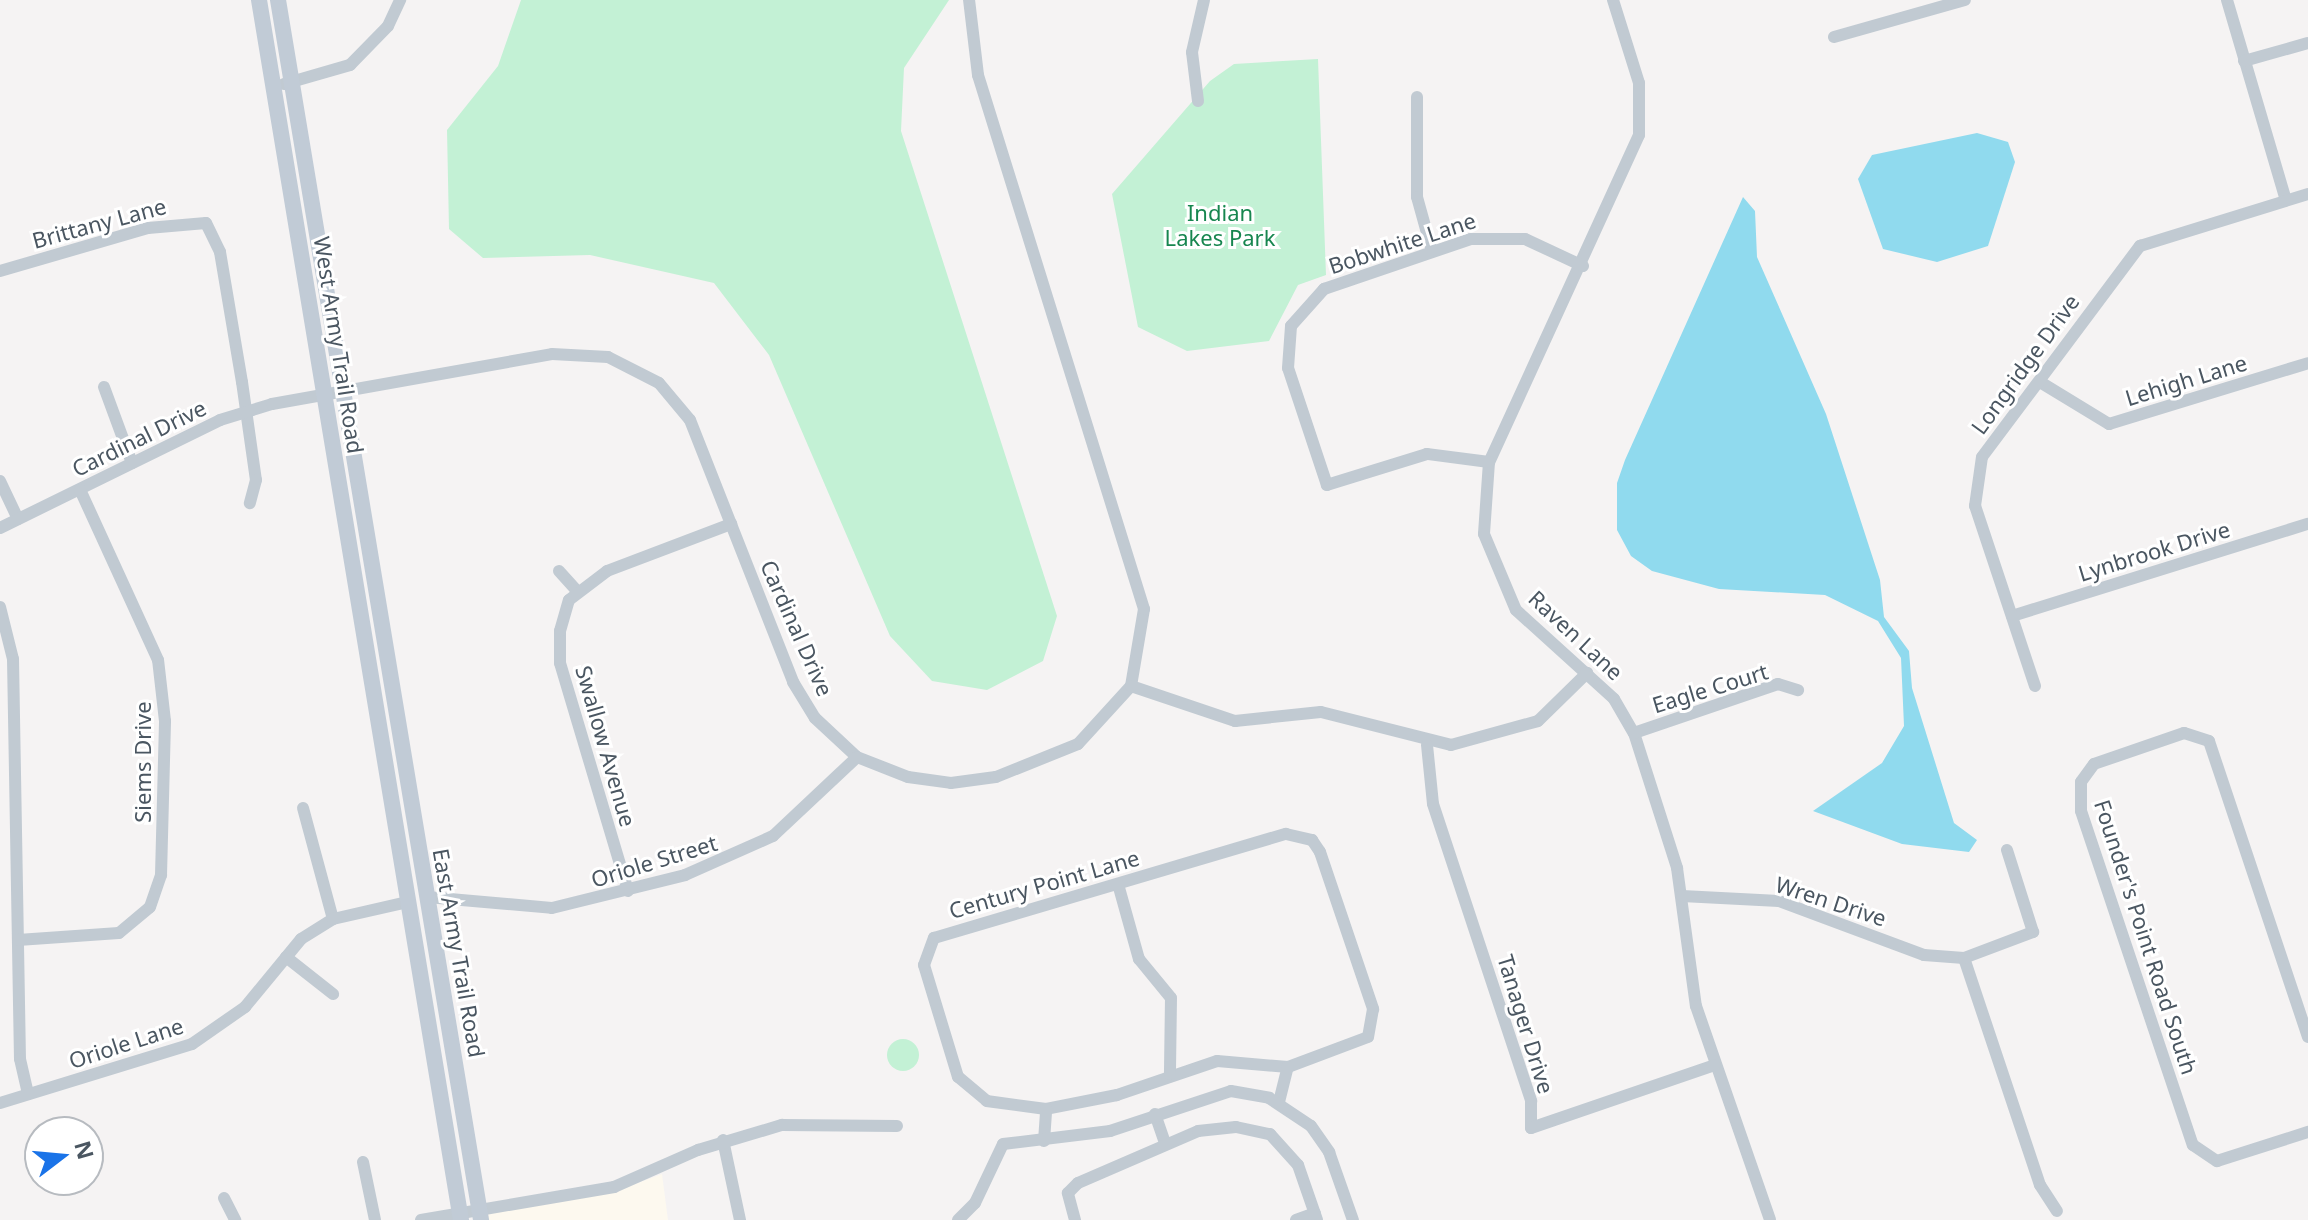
<!DOCTYPE html>
<html>
<head>
<meta charset="utf-8">
<style>
	body { margin:0 }
	#map { position:relative; width:2308px; height:1220px; overflow:hidden; background:#f5f3f3; font-family:"Noto Sans",sans-serif }
	div>[style] { position:absolute }
	.commercial>* { inset:0; background:#fdf9ef }
	.green>* { inset:0; background:#c3f1d5 }
	.round { border-radius:50% }
	.water>* { inset:0; background:#90daee }
	.minor>* { height:12px; margin:-6px; padding:0 6px; transform-origin:6px; border-radius:6px; background:#c1cad2 }
	.secondary>* { height:16px; margin:-8px; padding:0 8px; transform-origin:8px; border-radius:8px; background:#c1cbd6 }
	span { translate:-50% -50%; white-space:nowrap; text-align:center; line-height:1.15; -webkit-text-stroke:6px #fff; paint-order:stroke }
	.park-label { font-size:22px; color:#17864f }
	.street-label { font-size:22px; color:#4a5661 }
	.north { position:absolute; left:24px; top:1116px; width:80px; height:80px; box-sizing:border-box; background:#fff; border:2px solid #b7bbc0; border-radius:50%; rotate:74deg; font-size:22px; font-weight:700; line-height:32px; text-align:center; color:#4a5661 }
	.north::after { content:''; display:block; margin:auto; width:28px; height:36px; background:#1a73e8; clip-path:polygon(50% 0,100% 100%,50% 72%,0 100%) }
</style>
</head>
<body>
<div id="map">
	<div class="commercial">
		<div style="clip-path:polygon(662px 1174px,668px 1220px,486px 1220px,485px 1214px,619px 1190px)"></div>
	</div>
	<div class="green">
		<div style="clip-path:polygon(521px 0,949px 0,904px 68px,901px 131px,1057px 616px,1043px 661px,987px 690px,932px 681px,890px 636px,769px 355px,714px 283px,590px 255px,483px 258px,449px 229px,447px 130px,498px 66px)"></div>
		<div style="clip-path:polygon(1318px 59px,1326px 275px,1298px 285px,1269px 341px,1187px 351px,1138px 327px,1112px 194px,1210px 81px,1234px 64px)"></div>
		<div class="round" style="left:887px;top:1039px;width:32px;height:32px"></div>
	</div>
	<div class="water">
		<div style="clip-path:polygon(1977px 133px,2008px 142px,2015px 162px,1988px 246px,1937px 262px,1883px 249px,1858px 179px,1872px 155px)"></div>
		<div style="clip-path:polygon(1743px 197px,1755px 211px,1757px 257px,1826px 414px,1880px 580px,1884px 617px,1909px 651px,1912px 688px,1954px 823px,1977px 840px,1969px 852px,1902px 844px,1813px 811px,1882px 763px,1904px 726px,1901px 658px,1878px 621px,1825px 595px,1719px 589px,1652px 571px,1631px 556px,1617px 530px,1617px 483px,1625px 460px)"></div>
	</div>
	<div class="minor">
		<div style="left:1613px;top:0;width:87px;rotate:72.6deg"></div>
		<div style="left:1639px;top:83px;width:52px;rotate:90deg"></div>
		<div style="left:1639px;top:135px;width:360px;rotate:114.6deg"></div>
		<div style="left:1489px;top:462px;width:72px;rotate:94deg"></div>
		<div style="left:1484px;top:534px;width:82px;rotate:67.2deg"></div>
		<div style="left:1516px;top:610px;width:132px;rotate:42.2deg"></div>
		<div style="left:1614px;top:699px;width:39px;rotate:60deg"></div>
		<div style="left:1634px;top:733px;width:142px;rotate:72.3deg"></div>
		<div style="left:1677px;top:868px;width:139px;rotate:82.2deg"></div>
		<div style="left:1696px;top:1006px;width:226px;rotate:70.9deg"></div>
		<div style="left:2227px;top:0;width:209px;rotate:73.6deg"></div>
		<div style="left:1834px;top:37px;width:136px;rotate:-15.8deg"></div>
		<div style="left:2244px;top:61px;width:66px;rotate:-15.7deg"></div>
		<div style="left:284px;top:84px;width:69px;rotate:-16.1deg"></div>
		<div style="left:350px;top:65px;width:54px;rotate:-45.7deg"></div>
		<div style="left:388px;top:26px;width:29px;rotate:-65deg"></div>
		<div style="left:1417px;top:97px;width:100px;rotate:90deg"></div>
		<div style="left:1417px;top:197px;width:56px;rotate:74.5deg"></div>
		<div style="left:1198px;top:101px;width:49px;rotate:-97deg"></div>
		<div style="left:1192px;top:52px;width:53px;rotate:-77deg"></div>
		<div style="left:0;top:271px;width:154px;rotate:-16.2deg"></div>
		<div style="left:148px;top:228px;width:58px;rotate:-4.9deg"></div>
		<div style="left:206px;top:223px;width:32px;rotate:64deg"></div>
		<div style="left:220px;top:252px;width:132px;rotate:80.4deg"></div>
		<div style="left:242px;top:382px;width:99px;rotate:81.9deg"></div>
		<div style="left:256px;top:480px;width:24px;rotate:105deg"></div>
		<div style="left:2040px;top:382px;width:81px;rotate:31.3deg"></div>
		<div style="left:2109px;top:424px;width:208px;rotate:-17deg"></div>
		<div style="left:104px;top:387px;width:81px;rotate:69.8deg"></div>
		<div style="left:1489px;top:462px;width:63px;rotate:-172.6deg"></div>
		<div style="left:1427px;top:454px;width:105px;rotate:162.8deg"></div>
		<div style="left:1327px;top:485px;width:123px;rotate:-108.4deg"></div>
		<div style="left:1288px;top:368px;width:42px;rotate:-85.9deg"></div>
		<div style="left:1291px;top:326px;width:50px;rotate:-48.3deg"></div>
		<div style="left:1324px;top:289px;width:155px;rotate:-18.8deg"></div>
		<div style="left:1471px;top:239px;width:54px"></div>
		<div style="left:1525px;top:239px;width:64px;rotate:25deg"></div>
		<div style="left:0;top:481px;width:42px;rotate:64.7deg"></div>
		<div style="left:0;top:528px;width:245px;rotate:-26.1deg"></div>
		<div style="left:220px;top:420px;width:54px;rotate:-17.1deg"></div>
		<div style="left:272px;top:404px;width:284px;rotate:-10.1deg"></div>
		<div style="left:552px;top:354px;width:56px;rotate:3.1deg"></div>
		<div style="left:608px;top:357px;width:57px;rotate:27deg"></div>
		<div style="left:659px;top:383px;width:48px;rotate:50deg"></div>
		<div style="left:690px;top:420px;width:282px;rotate:68.5deg"></div>
		<div style="left:793px;top:682px;width:42px;rotate:58.6deg"></div>
		<div style="left:815px;top:718px;width:57px;rotate:42.9deg"></div>
		<div style="left:857px;top:757px;width:55px;rotate:21.4deg"></div>
		<div style="left:908px;top:777px;width:43px;rotate:7.9deg"></div>
		<div style="left:951px;top:783px;width:45px;rotate:-7.6deg"></div>
		<div style="left:996px;top:777px;width:88px;rotate:-21.9deg"></div>
		<div style="left:1078px;top:744px;width:79px;rotate:-47.6deg"></div>
		<div style="left:1131px;top:686px;width:78px;rotate:-80.4deg"></div>
		<div style="left:1144px;top:609px;width:559px;rotate:-107.27deg"></div>
		<div style="left:978px;top:75px;width:76px;rotate:-96.8deg"></div>
		<div style="left:559px;top:571px;width:28px;rotate:48deg"></div>
		<div style="left:0;top:607px;width:54px;rotate:76deg"></div>
		<div style="left:13px;top:659px;width:400px;rotate:89deg"></div>
		<div style="left:20px;top:1059px;width:36px;rotate:77deg"></div>
		<div style="left:2012px;top:616px;width:310px;rotate:-17.3deg"></div>
		<div style="left:1131px;top:686px;width:110px;rotate:18.6deg"></div>
		<div style="left:1235px;top:721px;width:86px;rotate:-6deg"></div>
		<div style="left:1321px;top:712px;width:134px;rotate:14.2deg"></div>
		<div style="left:1451px;top:745px;width:90px;rotate:-15.4deg"></div>
		<div style="left:1538px;top:721px;width:69px;rotate:-44.4deg"></div>
		<div style="left:2035px;top:686px;width:190px;rotate:-108.4deg"></div>
		<div style="left:1975px;top:506px;width:49px;rotate:-81.9deg"></div>
		<div style="left:1982px;top:457px;width:264px;rotate:-53.2deg"></div>
		<div style="left:2140px;top:246px;width:176px;rotate:-17.2deg"></div>
		<div style="left:1634px;top:733px;width:152px;rotate:-18.8deg"></div>
		<div style="left:1778px;top:684px;width:21px;rotate:17deg"></div>
		<div style="left:1427px;top:745px;width:59px;rotate:84.2deg"></div>
		<div style="left:1433px;top:804px;width:313px;rotate:71.7deg"></div>
		<div style="left:1531px;top:1101px;width:27px;rotate:90deg"></div>
		<div style="left:1531px;top:1128px;width:194px;rotate:-18.9deg"></div>
		<div style="left:303px;top:808px;width:115px;rotate:74.9deg"></div>
		<div style="left:1286px;top:834px;width:27px;rotate:13deg"></div>
		<div style="left:1312px;top:840px;width:14px;rotate:56deg"></div>
		<div style="left:1320px;top:852px;width:166px;rotate:71.3deg"></div>
		<div style="left:1373px;top:1009px;width:28px;rotate:100deg"></div>
		<div style="left:1368px;top:1037px;width:85px;rotate:159.4deg"></div>
		<div style="left:1288px;top:1067px;width:71px;rotate:-175.2deg"></div>
		<div style="left:1217px;top:1061px;width:106px;rotate:161.2deg"></div>
		<div style="left:1117px;top:1095px;width:72px;rotate:168.8deg"></div>
		<div style="left:1046px;top:1109px;width:60px;rotate:-172.3deg"></div>
		<div style="left:987px;top:1101px;width:38px;rotate:-140deg"></div>
		<div style="left:958px;top:1077px;width:117px;rotate:-106.9deg"></div>
		<div style="left:924px;top:965px;width:29px;rotate:-70deg"></div>
		<div style="left:934px;top:938px;width:367px;rotate:-16.5deg"></div>
		<div style="left:1118px;top:884px;width:78px;rotate:74.4deg"></div>
		<div style="left:1139px;top:959px;width:50px;rotate:50.6deg"></div>
		<div style="left:1171px;top:998px;width:76px;rotate:90.8deg"></div>
		<div style="left:628px;top:891px;width:238px;rotate:-106.6deg"></div>
		<div style="left:560px;top:663px;width:32px;rotate:-90deg"></div>
		<div style="left:560px;top:631px;width:32px;rotate:-74deg"></div>
		<div style="left:569px;top:600px;width:48px;rotate:-37.3deg"></div>
		<div style="left:607px;top:571px;width:133px;rotate:-20.8deg"></div>
		<div style="left:1682px;top:896px;width:97px;rotate:3deg"></div>
		<div style="left:1779px;top:901px;width:155px;rotate:20.4deg"></div>
		<div style="left:1924px;top:955px;width:40px;rotate:4.3deg"></div>
		<div style="left:1964px;top:958px;width:239px;rotate:71.5deg"></div>
		<div style="left:2040px;top:1185px;width:31px;rotate:57deg"></div>
		<div style="left:427px;top:897px;width:125px;rotate:5deg"></div>
		<div style="left:552px;top:908px;width:137px;rotate:-13.9deg"></div>
		<div style="left:685px;top:875px;width:96px;rotate:-23.9deg"></div>
		<div style="left:773px;top:836px;width:115px;rotate:-43.2deg"></div>
		<div style="left:18px;top:940px;width:101px;rotate:-4deg"></div>
		<div style="left:119px;top:933px;width:40px;rotate:-40deg"></div>
		<div style="left:150px;top:907px;width:34px;rotate:-71deg"></div>
		<div style="left:161px;top:875px;width:154px;rotate:-88.5deg"></div>
		<div style="left:165px;top:721px;width:61px;rotate:-96.5deg"></div>
		<div style="left:158px;top:660px;width:187px;rotate:-114.6deg"></div>
		<div style="left:286px;top:957px;width:60px;rotate:38.2deg"></div>
		<div style="left:1964px;top:958px;width:74px;rotate:-20.6deg"></div>
		<div style="left:2033px;top:932px;width:86px;rotate:-107.6deg"></div>
		<div style="left:2308px;top:1037px;width:312px;rotate:-108.5deg"></div>
		<div style="left:2209px;top:741px;width:26px;rotate:-162deg"></div>
		<div style="left:2184px;top:733px;width:95px;rotate:161deg"></div>
		<div style="left:2094px;top:764px;width:22px;rotate:126deg"></div>
		<div style="left:2081px;top:782px;width:29px;rotate:90deg"></div>
		<div style="left:2081px;top:811px;width:352px;rotate:71.5deg"></div>
		<div style="left:2193px;top:1145px;width:29px;rotate:34deg"></div>
		<div style="left:2217px;top:1161px;width:96px;rotate:-17.7deg"></div>
		<div style="left:1279px;top:1102px;width:36px;rotate:-76deg"></div>
		<div style="left:0;top:1103px;width:201px;rotate:-17.1deg"></div>
		<div style="left:192px;top:1044px;width:65px;rotate:-34.9deg"></div>
		<div style="left:245px;top:1007px;width:88px;rotate:-50.5deg"></div>
		<div style="left:301px;top:939px;width:38px;rotate:-32deg"></div>
		<div style="left:333px;top:919px;width:77px;rotate:-12.8deg"></div>
		<div style="left:1155px;top:1114px;width:31px;rotate:71deg"></div>
		<div style="left:723px;top:1140px;width:82px;rotate:78deg"></div>
		<div style="left:1044px;top:1141px;width:32px;rotate:-86deg"></div>
		<div style="left:363px;top:1162px;width:59px;rotate:78.3deg"></div>
		<div style="left:224px;top:1198px;width:25px;rotate:63deg"></div>
		<div style="left:421px;top:1220px;width:196px;rotate:-9.7deg"></div>
		<div style="left:614px;top:1187px;width:92px;rotate:-23.8deg"></div>
		<div style="left:698px;top:1150px;width:88px;rotate:-16.6deg"></div>
		<div style="left:782px;top:1125px;width:115px;rotate:0.5deg"></div>
		<div style="left:958px;top:1220px;width:24px;rotate:-45deg"></div>
		<div style="left:975px;top:1203px;width:65px;rotate:-64.6deg"></div>
		<div style="left:1003px;top:1144px;width:108px;rotate:-6.9deg"></div>
		<div style="left:1110px;top:1131px;width:127px;rotate:-18.3deg"></div>
		<div style="left:1231px;top:1091px;width:39px;rotate:10deg"></div>
		<div style="left:1269px;top:1098px;width:50px;rotate:33.7deg"></div>
		<div style="left:1311px;top:1126px;width:32px;rotate:55deg"></div>
		<div style="left:1329px;top:1152px;width:72px;rotate:70.6deg"></div>
		<div style="left:1075px;top:1220px;width:28px;rotate:-105deg"></div>
		<div style="left:1068px;top:1193px;width:14px;rotate:-45deg"></div>
		<div style="left:1078px;top:1183px;width:131px;rotate:-23.4deg"></div>
		<div style="left:1198px;top:1131px;width:38px;rotate:-6deg"></div>
		<div style="left:1236px;top:1127px;width:35px;rotate:12deg"></div>
		<div style="left:1270px;top:1134px;width:42px;rotate:47.9deg"></div>
		<div style="left:1298px;top:1165px;width:58px;rotate:70.9deg"></div>
		<div style="left:1296px;top:1220px;width:20px;rotate:-20deg"></div>
	</div>
	<div class="secondary">
		<div style="left:259px;top:0;width:1237px;rotate:80.6deg"></div>
		<div style="left:278px;top:0;width:1237px;rotate:80.55deg"></div>
	</div>
	<div class="park-label">
		<span style="left:1220px;top:225px">Indian<br>Lakes Park</span>
	</div>
	<div class="street-label">
		<span style="left:99px;top:223px;rotate:-15deg">Brittany Lane</span>
		<span style="left:1402px;top:243px;rotate:-18deg">Bobwhite Lane</span>
		<span style="left:339px;top:345px;rotate:81deg">West Army Trail Road</span>
		<span style="left:2025px;top:364px;rotate:-54deg">Longridge Drive</span>
		<span style="left:2186px;top:380px;rotate:-17deg">Lehigh Lane</span>
		<span style="left:139px;top:438px;rotate:-26deg">Cardinal Drive</span>
		<span style="left:2154px;top:551px;rotate:-17deg">Lynbrook Drive</span>
		<span style="left:797px;top:628px;rotate:66deg">Cardinal Drive</span>
		<span style="left:1576px;top:635px;rotate:43deg">Raven Lane</span>
		<span style="left:1710px;top:688px;rotate:-17deg">Eagle Court</span>
		<span style="left:606px;top:746px;rotate:74deg">Swallow Avenue</span>
		<span style="left:143px;top:762px;rotate:-90deg">Siems Drive</span>
		<span style="left:654px;top:861px;rotate:-17deg">Oriole Street</span>
		<span style="left:1044px;top:884px;rotate:-16deg">Century Point Lane</span>
		<span style="left:1831px;top:901px;rotate:18deg">Wren Drive</span>
		<span style="left:2146px;top:937px;rotate:72deg">Founder's Point Road South</span>
		<span style="left:459px;top:953px;rotate:80deg">East Army Trail Road</span>
		<span style="left:1526px;top:1024px;rotate:73deg">Tanager Drive</span>
		<span style="left:126px;top:1043px;rotate:-18deg">Oriole Lane</span>
	</div>
	<div class="north">N</div>
</div>
</body>
</html>
